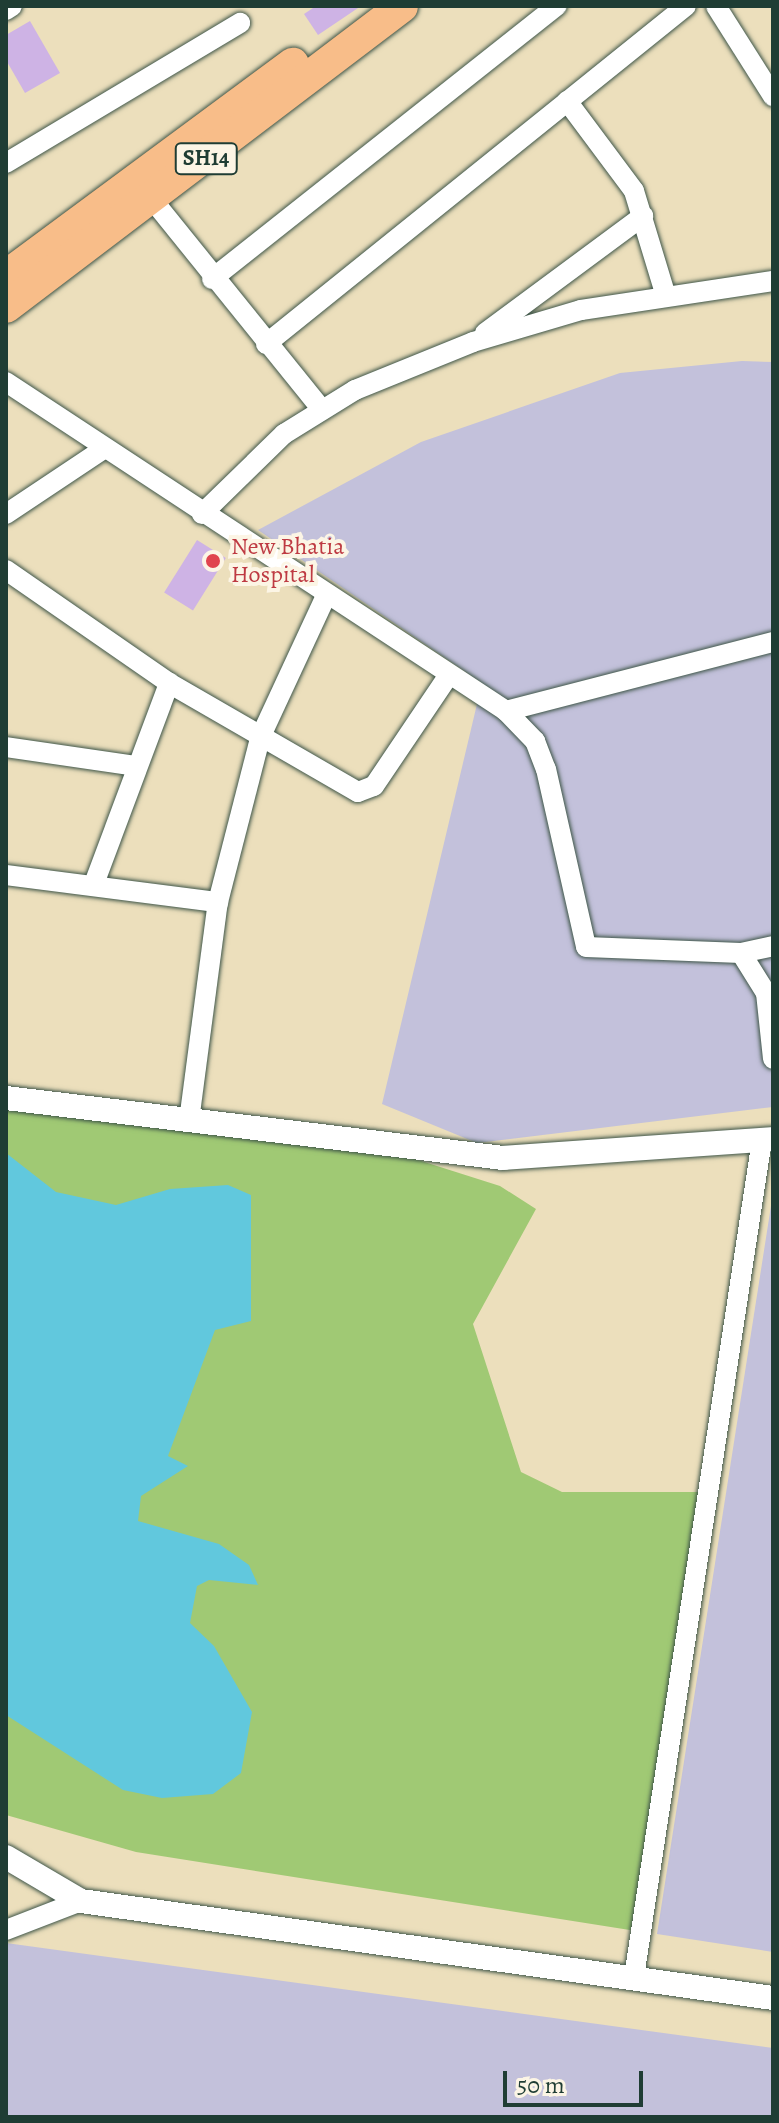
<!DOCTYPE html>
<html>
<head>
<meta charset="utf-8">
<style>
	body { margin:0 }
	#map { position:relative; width:779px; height:2123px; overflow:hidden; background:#ecdfbc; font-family:Alegreya,serif }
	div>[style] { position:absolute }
	.industrial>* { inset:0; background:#c3c1db }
	.green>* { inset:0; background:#a0c974 }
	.water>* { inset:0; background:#61c8dd }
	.building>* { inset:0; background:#ceb3e5; transform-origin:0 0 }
	.roads { filter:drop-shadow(0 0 2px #3e5548) drop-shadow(0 0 2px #3e5548) }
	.minor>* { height:20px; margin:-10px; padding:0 10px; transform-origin:10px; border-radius:10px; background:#fff }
	.tertiary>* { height:24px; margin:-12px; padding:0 12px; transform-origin:12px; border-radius:12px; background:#fff }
	.primary>* { height:32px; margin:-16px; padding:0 16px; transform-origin:16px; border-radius:16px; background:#f8bd89 }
	.dots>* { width:22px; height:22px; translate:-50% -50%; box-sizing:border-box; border:4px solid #fcf5e5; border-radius:50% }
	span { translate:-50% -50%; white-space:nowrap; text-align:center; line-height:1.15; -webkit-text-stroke:8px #fcf5e5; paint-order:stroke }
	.shield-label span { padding:2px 6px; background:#fcf5e5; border:2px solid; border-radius:6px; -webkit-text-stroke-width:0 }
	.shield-label { font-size:22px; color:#1f3d34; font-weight:700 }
	.health-label { font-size:24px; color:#be3a42 }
	.left { translate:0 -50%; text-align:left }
	.frame { position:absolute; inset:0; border:8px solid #1f3d34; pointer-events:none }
	.scale { position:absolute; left:503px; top:2071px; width:140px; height:36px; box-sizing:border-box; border:4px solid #1f3d34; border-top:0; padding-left:10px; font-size:24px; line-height:28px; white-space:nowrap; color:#1f3d34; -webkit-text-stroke:6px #fcf5e5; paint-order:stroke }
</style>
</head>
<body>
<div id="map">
	<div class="industrial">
		<div style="clip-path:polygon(742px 361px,773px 362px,773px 1107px,477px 1143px,382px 1104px,482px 683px,258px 530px,421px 442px,620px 373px)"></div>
		<div style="clip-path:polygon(773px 1193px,773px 1952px,657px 1934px)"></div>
		<div style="clip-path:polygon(6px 1943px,773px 2048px,773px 2117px,6px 2117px)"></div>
	</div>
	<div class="green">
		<div style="clip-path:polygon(6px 1107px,415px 1159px,500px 1186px,536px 1209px,473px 1324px,521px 1472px,562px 1492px,702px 1492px,636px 1931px,136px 1852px,6px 1815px)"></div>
	</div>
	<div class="water">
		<div style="clip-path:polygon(6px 1153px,56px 1192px,116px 1205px,170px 1189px,228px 1185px,251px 1195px,251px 1321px,215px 1330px,168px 1456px,188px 1466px,141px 1496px,138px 1521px,219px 1544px,249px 1565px,258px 1585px,209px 1580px,197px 1586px,190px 1623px,214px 1646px,252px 1712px,241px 1773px,213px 1794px,162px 1798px,123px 1790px,6px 1715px)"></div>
	</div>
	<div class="building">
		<div style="clip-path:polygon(316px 6px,361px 6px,318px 35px,304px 14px)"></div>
		<div style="clip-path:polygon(30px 21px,60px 73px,25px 93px,6px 60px,6px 35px)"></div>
		<div style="left:197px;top:540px;width:34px;height:62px;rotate:32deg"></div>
	</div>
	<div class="roads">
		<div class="minor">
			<div style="left:716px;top:6px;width:107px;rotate:57.7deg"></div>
			<div style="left:6px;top:10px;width:7px;rotate:-34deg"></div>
			<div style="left:567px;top:101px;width:112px;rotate:53.3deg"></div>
			<div style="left:634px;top:191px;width:107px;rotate:73.1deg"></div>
			<div style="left:6px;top:163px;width:273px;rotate:-30.9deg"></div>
			<div style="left:143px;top:188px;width:285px;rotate:51.1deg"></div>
			<div style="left:212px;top:279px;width:440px;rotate:-38.4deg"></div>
			<div style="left:485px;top:333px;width:197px;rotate:-36.5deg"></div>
			<div style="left:266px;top:344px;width:539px;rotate:-38.83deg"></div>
			<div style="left:6px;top:382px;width:599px;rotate:33.34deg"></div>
			<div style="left:506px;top:711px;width:42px;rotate:46deg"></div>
			<div style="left:535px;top:741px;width:30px;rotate:69deg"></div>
			<div style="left:546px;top:769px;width:182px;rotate:77.3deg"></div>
			<div style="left:586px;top:947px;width:155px;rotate:2.2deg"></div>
			<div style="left:741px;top:953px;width:47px;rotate:58deg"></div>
			<div style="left:766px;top:993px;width:66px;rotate:83.9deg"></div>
			<div style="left:6px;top:514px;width:119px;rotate:-33.7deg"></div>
			<div style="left:202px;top:514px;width:115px;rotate:-44.3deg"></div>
			<div style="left:284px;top:434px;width:84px;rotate:-31.8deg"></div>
			<div style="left:355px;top:390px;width:127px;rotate:-22.1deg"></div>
			<div style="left:473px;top:342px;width:113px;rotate:-16.5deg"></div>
			<div style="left:581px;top:310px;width:194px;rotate:-8.6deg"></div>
			<div style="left:6px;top:570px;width:198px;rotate:34.7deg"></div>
			<div style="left:169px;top:683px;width:218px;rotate:30deg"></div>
			<div style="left:358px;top:792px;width:17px;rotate:-21deg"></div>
			<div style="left:374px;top:786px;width:134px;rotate:-56deg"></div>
			<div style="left:506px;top:711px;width:276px;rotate:-14.5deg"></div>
			<div style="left:6px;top:747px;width:131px;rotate:8.3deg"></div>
			<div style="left:6px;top:875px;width:214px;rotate:7.3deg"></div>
			<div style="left:94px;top:884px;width:215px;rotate:-69.5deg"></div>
			<div style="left:741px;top:953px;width:33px;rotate:-12deg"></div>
			<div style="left:189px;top:1121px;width:221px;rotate:-82.5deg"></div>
			<div style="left:218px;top:902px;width:169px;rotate:-75.6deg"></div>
			<div style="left:260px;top:738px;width:157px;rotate:-65.1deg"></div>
			<div style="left:6px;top:1930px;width:80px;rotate:-21.1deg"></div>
			<div style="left:634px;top:1977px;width:847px;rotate:-81.31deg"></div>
		</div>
		<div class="tertiary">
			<div style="left:6px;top:1098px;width:501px;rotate:6.88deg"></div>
			<div style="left:503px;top:1158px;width:271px;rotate:-4deg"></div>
			<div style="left:6px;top:1857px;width:87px;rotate:30.4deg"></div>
			<div style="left:81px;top:1901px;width:699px;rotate:7.98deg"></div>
		</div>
		<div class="primary">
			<div style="left:6px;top:276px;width:357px;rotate:-36.5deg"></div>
			<div style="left:6px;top:307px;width:497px;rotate:-37.2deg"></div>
		</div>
	</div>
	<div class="dots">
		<div style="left:213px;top:561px;background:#e0444e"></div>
	</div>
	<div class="shield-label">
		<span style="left:206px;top:159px">SH14</span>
	</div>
	<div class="health-label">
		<span class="left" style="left:231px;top:561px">New Bhatia<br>Hospital</span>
	</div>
	<div class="frame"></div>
	<div class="scale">50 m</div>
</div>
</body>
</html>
